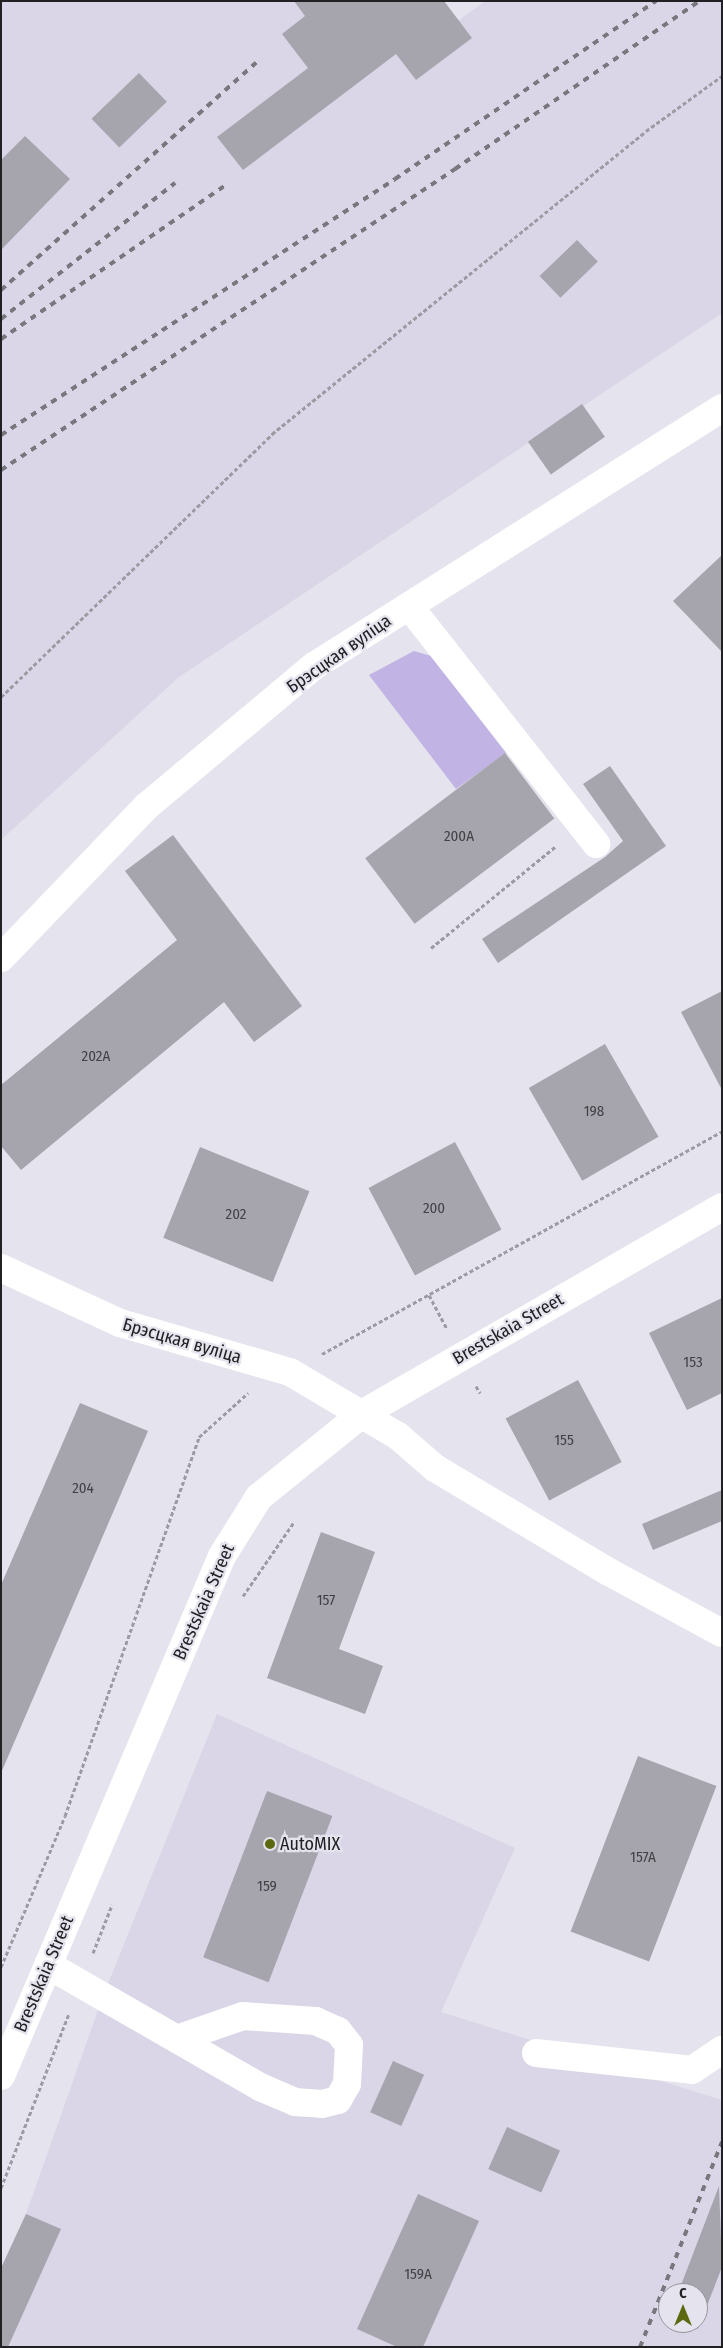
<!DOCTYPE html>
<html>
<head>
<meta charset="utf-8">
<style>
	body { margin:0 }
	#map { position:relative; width:723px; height:2348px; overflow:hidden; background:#e5e3ed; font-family:"Fira Sans Condensed",sans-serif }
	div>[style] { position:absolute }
	.built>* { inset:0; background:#dad6e7 }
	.green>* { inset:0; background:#c1b4e4 }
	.building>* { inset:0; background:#a6a4ad; transform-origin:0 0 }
	.path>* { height:3px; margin-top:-1.5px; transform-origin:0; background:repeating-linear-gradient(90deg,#9c9aa2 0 4px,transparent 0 6.5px) }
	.minor>* { height:28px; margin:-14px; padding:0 14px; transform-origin:14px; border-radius:14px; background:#fff }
	.major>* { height:28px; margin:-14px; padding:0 14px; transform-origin:14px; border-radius:14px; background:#fff }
	.rail>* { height:4px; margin-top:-2px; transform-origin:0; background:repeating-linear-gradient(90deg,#78777d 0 6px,transparent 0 12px) }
	.dots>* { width:14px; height:14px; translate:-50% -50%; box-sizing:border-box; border:2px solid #e5e3ed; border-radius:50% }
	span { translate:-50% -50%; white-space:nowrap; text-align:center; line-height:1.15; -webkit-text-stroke:4.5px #e5e3ed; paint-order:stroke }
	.number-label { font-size:15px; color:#424146 }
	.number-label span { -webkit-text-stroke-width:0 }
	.street-label { font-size:18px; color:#212023 }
	.poi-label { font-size:18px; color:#212023 }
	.left { translate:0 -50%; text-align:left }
	.frame { position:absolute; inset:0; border:2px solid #212023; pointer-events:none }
	.north { position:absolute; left:658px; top:2283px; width:50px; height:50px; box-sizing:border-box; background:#e5e3ed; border:1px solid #97959c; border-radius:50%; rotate:0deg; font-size:14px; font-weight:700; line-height:20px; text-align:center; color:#212023 }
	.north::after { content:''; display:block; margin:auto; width:18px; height:22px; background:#5d690f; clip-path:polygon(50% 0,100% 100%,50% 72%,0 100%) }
</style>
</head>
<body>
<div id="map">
	<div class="built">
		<div style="clip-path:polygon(1px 1px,356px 1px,416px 80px,471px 38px,458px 21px,485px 1px,722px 1px,722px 313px,179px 677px,1px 840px)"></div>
		<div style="clip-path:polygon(evenodd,217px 1714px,515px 1848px,441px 2012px,722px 2100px,722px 2347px,1px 2347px,1px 2268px,26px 2214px,103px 1996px,217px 1714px,668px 2293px,698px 2293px,698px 2323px,668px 2323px,668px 2293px)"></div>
	</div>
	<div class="green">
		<div style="clip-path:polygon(414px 651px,431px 656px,506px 753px,456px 789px,369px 675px)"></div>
	</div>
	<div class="building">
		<div style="clip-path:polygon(294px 1px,444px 1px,472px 38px,416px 80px,396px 54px,243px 170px,217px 137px,308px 68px,282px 34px,305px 16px)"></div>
		<div style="left:139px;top:73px;width:40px;height:66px;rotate:46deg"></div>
		<div style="clip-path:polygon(25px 136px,70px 179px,1px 250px,1px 160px)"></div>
		<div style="left:577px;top:240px;width:30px;height:52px;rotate:46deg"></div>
		<div style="left:582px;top:404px;width:40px;height:66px;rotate:55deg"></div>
		<div style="clip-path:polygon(722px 555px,722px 652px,673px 601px)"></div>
		<div style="left:505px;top:753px;width:82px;height:175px;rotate:53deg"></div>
		<div style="clip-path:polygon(610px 766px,666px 846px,498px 963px,482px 939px,605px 857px,623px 841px,583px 784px)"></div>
		<div style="clip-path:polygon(173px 835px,302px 1006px,254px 1042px,224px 1002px,21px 1170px,1px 1146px,1px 1085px,177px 940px,125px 871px)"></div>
		<div style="clip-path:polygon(722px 991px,722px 1090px,681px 1012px)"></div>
		<div style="left:605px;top:1044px;width:107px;height:88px;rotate:60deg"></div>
		<div style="left:455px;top:1142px;width:99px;height:98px;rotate:62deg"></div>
		<div style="left:200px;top:1147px;width:118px;height:98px;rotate:22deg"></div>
		<div style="clip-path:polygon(722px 1298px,722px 1393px,687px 1410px,649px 1333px)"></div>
		<div style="left:578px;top:1380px;width:93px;height:82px;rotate:62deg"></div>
		<div style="clip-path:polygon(80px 1403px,148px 1431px,1px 1773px,1px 1585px)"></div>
		<div style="clip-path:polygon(722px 1490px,722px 1521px,653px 1550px,642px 1524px)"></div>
		<div style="clip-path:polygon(321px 1532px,375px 1552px,339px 1649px,383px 1666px,365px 1714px,267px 1678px)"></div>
		<div style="left:638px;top:1756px;width:84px;height:188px;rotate:21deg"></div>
		<div style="left:267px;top:1791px;width:70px;height:178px;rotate:21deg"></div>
		<div style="left:393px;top:2061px;width:34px;height:56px;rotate:24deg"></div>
		<div style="left:507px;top:2127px;width:58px;height:46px;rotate:24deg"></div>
		<div style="clip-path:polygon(719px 2186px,722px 2267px,698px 2329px,683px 2323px,698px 2323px,698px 2293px,678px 2293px)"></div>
		<div style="clip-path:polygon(418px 2194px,479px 2221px,423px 2347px,397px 2347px,357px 2329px)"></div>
		<div style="clip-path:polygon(26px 2214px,61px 2229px,8px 2347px,1px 2347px,1px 2268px)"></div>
	</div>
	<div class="path">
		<div style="left:1px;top:697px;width:378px;rotate:-44.1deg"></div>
		<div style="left:272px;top:434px;width:481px;rotate:-39deg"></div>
		<div style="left:646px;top:131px;width:94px;rotate:-35.9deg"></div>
		<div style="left:431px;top:948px;width:161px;rotate:-39.2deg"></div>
		<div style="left:429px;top:1295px;width:38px;rotate:62deg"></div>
		<div style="left:322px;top:1354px;width:458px;rotate:-29.1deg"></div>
		<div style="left:476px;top:1386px;width:8px;rotate:60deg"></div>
		<div style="left:243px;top:1596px;width:90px;rotate:-55.4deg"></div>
		<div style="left:93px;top:1953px;width:52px;rotate:-68.4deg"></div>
		<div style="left:1px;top:1967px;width:164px;rotate:-67deg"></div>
		<div style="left:65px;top:1816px;width:402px;rotate:-70.5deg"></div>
		<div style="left:199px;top:1437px;width:66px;rotate:-41.9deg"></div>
		<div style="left:1px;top:2188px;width:187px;rotate:-68.7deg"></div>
	</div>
	<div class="minor">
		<div style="left:409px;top:606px;width:303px;rotate:51.8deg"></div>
		<div style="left:1px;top:958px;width:211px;rotate:-46.2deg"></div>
		<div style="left:147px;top:806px;width:218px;rotate:-40deg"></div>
		<div style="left:314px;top:666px;width:483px;rotate:-32.3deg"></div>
		<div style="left:1px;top:1268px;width:131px;rotate:24.8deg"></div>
		<div style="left:120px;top:1323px;width:177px;rotate:16.1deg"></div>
		<div style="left:290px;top:1372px;width:126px;rotate:30.7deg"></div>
		<div style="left:398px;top:1436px;width:49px;rotate:40.9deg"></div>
		<div style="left:435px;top:1468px;width:203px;rotate:30.9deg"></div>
		<div style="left:609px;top:1572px;width:128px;rotate:28.4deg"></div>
		<div style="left:48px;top:1965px;width:245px;rotate:29.9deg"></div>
		<div style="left:260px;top:2087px;width:38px;rotate:23deg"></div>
		<div style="left:295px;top:2102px;width:27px;rotate:4deg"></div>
		<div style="left:322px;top:2104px;width:16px;rotate:-14deg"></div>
		<div style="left:338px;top:2100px;width:18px;rotate:-61deg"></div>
		<div style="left:347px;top:2084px;width:39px;rotate:-87deg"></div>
		<div style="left:349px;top:2045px;width:18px;rotate:-128deg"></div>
		<div style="left:338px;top:2031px;width:24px;rotate:-156deg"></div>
		<div style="left:316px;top:2021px;width:73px;rotate:-176.1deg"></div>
		<div style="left:243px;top:2016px;width:70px;rotate:160.8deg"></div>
		<div style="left:536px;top:2053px;width:157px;rotate:6.2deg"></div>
		<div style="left:692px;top:2070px;width:36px;rotate:-34deg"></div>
	</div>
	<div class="major">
		<div style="left:1px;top:2076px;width:565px;rotate:-66.97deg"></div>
		<div style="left:222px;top:1556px;width:70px;rotate:-57.9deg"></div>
		<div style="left:259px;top:1497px;width:132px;rotate:-38.9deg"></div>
		<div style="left:362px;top:1414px;width:415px;rotate:-29.9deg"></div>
	</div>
	<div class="rail">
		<div style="left:1px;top:290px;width:346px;rotate:-41.7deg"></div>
		<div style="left:1px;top:319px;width:221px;rotate:-38deg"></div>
		<div style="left:1px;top:339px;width:274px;rotate:-34.4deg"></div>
		<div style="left:1px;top:435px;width:470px;rotate:-33deg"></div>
		<div style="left:395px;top:179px;width:316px;rotate:-34.3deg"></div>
		<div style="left:1px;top:470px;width:545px;rotate:-33.54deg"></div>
		<div style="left:455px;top:169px;width:296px;rotate:-34.5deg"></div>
		<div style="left:640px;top:2347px;width:221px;rotate:-68.2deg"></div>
	</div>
	<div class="dots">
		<div style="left:270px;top:1844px;background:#5d690f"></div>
	</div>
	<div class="number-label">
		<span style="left:459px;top:837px">200А</span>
		<span style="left:96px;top:1057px">202А</span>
		<span style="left:594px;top:1112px">198</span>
		<span style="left:434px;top:1209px">200</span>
		<span style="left:236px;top:1215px">202</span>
		<span style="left:693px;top:1363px">153</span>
		<span style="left:564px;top:1441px">155</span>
		<span style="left:83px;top:1489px">204</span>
		<span style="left:326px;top:1601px">157</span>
		<span style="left:643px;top:1858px">157А</span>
		<span style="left:267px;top:1887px">159</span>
		<span style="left:418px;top:2275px">159А</span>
	</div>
	<div class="street-label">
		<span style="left:339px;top:654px;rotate:-35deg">Брэсцкая вуліца</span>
		<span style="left:508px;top:1329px;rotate:-30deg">Brestskaia Street</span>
		<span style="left:182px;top:1341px;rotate:16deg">Брэсцкая вуліца</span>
		<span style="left:204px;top:1602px;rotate:-66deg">Brestskaia Street</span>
		<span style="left:44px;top:1974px;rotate:-67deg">Brestskaia Street</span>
	</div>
	<div class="poi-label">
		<span class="left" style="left:280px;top:1844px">AutoMIX</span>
	</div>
	<div class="frame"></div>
	<div class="north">С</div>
</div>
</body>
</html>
